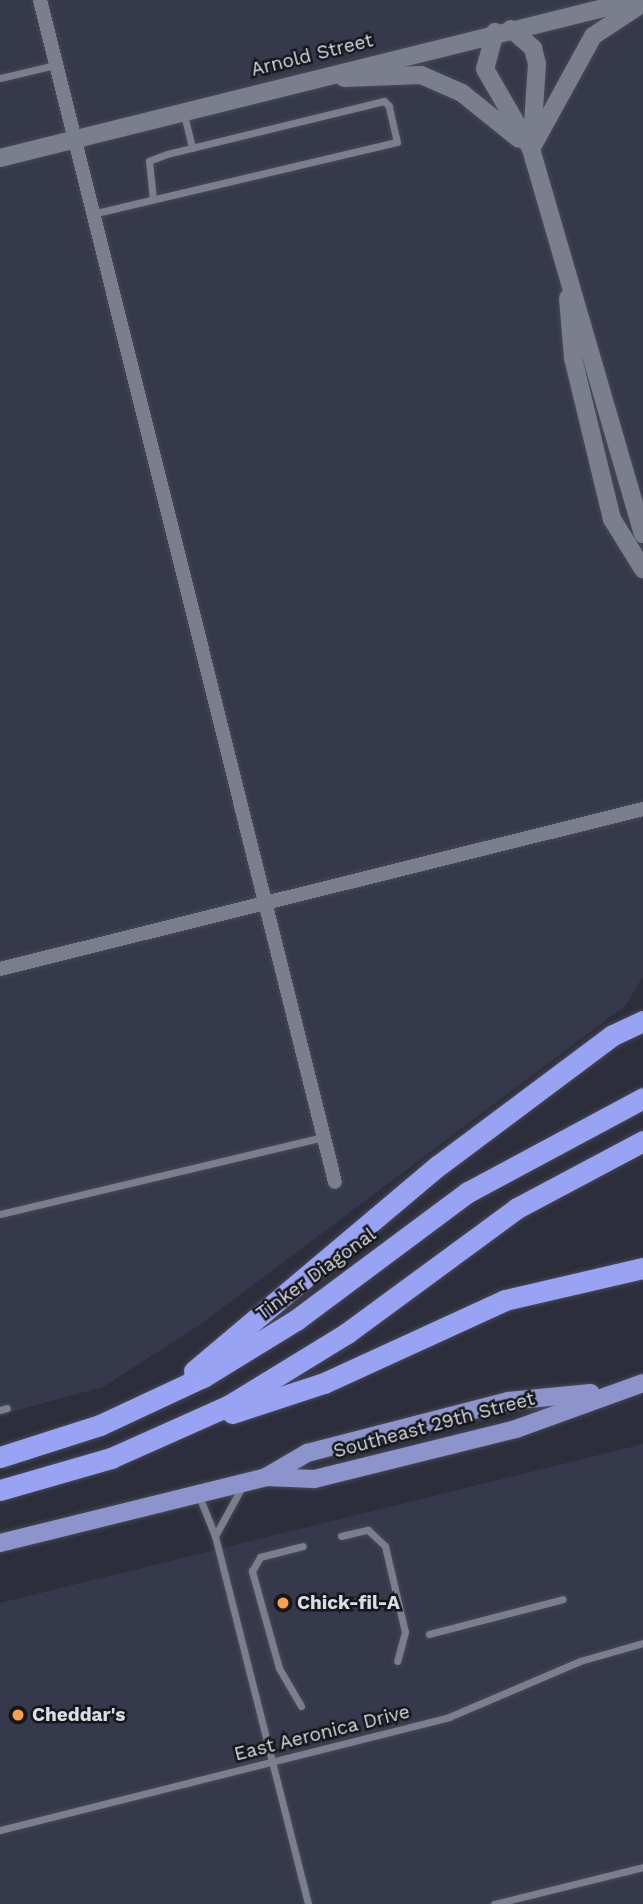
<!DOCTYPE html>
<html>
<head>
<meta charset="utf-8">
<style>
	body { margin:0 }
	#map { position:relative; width:643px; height:1904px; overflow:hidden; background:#2c2e3b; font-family:"Work Sans",sans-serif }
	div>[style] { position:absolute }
	.built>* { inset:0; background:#36394b }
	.roads { filter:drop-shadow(0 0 2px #484955) drop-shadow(0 0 2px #484955) }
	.service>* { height:7px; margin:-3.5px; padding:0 3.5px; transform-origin:3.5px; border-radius:3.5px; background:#7b7e8d }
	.minor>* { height:14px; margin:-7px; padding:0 7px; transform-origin:7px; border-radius:7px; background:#7b7e8d }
	.tertiary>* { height:18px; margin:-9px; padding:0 9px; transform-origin:9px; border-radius:9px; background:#7b7e8d }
	.secondary>* { height:18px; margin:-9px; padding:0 9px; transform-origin:9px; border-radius:9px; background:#7b7e8d }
	.primary>* { height:18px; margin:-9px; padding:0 9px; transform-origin:9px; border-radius:9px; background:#8c94cb }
	.motorway>* { height:21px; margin:-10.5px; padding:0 10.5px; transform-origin:10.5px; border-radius:10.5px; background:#98a3f4 }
	.dots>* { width:19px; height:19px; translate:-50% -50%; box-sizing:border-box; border:4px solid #16171c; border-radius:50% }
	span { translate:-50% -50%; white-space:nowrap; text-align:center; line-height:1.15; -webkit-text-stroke:5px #16171c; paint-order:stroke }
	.street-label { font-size:19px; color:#dbdce5 }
	.poi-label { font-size:19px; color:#dbdce5; font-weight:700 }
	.left { translate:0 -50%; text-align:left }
</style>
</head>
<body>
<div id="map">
	<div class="built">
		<div style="clip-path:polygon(0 0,643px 0,643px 976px,626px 1005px,198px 1326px,103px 1387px,0 1415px)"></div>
		<div style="clip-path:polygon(643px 1444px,643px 1904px,0 1904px,0 1603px)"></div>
	</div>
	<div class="roads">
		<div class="service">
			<div style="left:0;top:78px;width:57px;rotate:-13.3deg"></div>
			<div style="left:184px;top:115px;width:34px;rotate:76deg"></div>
			<div style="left:92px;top:214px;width:313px;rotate:-13.3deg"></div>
			<div style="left:397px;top:142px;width:37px;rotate:-103deg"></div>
			<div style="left:389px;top:106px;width:7px;rotate:-135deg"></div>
			<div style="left:384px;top:101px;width:223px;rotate:166.3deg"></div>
			<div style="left:167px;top:154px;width:19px;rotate:159deg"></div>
			<div style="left:149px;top:161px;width:38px;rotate:84deg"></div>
			<div style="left:0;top:1214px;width:333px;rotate:-13.4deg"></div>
			<div style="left:0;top:1410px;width:7px;rotate:-16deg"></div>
			<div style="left:199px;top:1496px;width:43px;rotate:68.2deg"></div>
			<div style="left:215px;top:1536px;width:380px;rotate:75.8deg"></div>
			<div style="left:215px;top:1536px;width:58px;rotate:-61.2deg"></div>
			<div style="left:341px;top:1536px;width:28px;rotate:-13deg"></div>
			<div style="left:368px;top:1530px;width:23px;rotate:43deg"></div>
			<div style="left:385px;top:1546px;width:88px;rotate:76.9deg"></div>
			<div style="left:405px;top:1632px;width:30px;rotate:105deg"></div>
			<div style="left:429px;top:1634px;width:138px;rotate:-14.6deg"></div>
			<div style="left:301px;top:1706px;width:44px;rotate:-120.1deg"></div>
			<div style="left:279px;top:1668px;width:101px;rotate:-105.6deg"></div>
			<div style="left:252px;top:1571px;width:16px;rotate:-60deg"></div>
			<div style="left:260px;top:1557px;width:44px;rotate:-14.3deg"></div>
			<div style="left:0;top:1830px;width:463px;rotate:-14.1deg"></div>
			<div style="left:449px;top:1717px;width:142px;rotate:-23.1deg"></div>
			<div style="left:580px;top:1661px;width:66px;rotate:-15.9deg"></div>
			<div style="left:494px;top:1904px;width:154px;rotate:-13.9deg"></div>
		</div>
		<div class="minor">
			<div style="left:40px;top:0;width:1218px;rotate:75.99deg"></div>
			<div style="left:0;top:969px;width:663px;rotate:-13.97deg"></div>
		</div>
		<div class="tertiary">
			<div style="left:511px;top:29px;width:29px;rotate:41deg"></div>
			<div style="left:533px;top:48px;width:16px;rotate:76deg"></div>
			<div style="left:537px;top:64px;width:75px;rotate:93.8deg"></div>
			<div style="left:495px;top:32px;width:38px;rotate:105deg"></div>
			<div style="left:485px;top:69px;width:92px;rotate:60.1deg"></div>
			<div style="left:531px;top:149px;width:401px;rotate:73.8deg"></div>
			<div style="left:344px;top:78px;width:77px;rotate:-2.2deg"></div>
			<div style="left:421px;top:75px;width:45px;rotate:23.7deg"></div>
			<div style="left:462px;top:93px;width:73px;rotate:38.9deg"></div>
			<div style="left:531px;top:149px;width:129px;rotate:-61.2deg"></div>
			<div style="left:593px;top:36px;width:60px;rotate:-33.4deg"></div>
			<div style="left:568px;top:298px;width:60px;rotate:85.2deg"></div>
			<div style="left:573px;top:358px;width:166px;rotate:76.4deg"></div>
			<div style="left:612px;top:519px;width:59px;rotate:58.2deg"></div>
		</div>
		<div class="secondary">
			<div style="left:0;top:158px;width:655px;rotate:-13.95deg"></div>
		</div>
		<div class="primary">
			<div style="left:266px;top:1477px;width:48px;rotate:-30.3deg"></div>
			<div style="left:307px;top:1453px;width:208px;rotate:-14.5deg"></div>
			<div style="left:508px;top:1401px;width:83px;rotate:-5.5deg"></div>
			<div style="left:0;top:1543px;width:274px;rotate:-13.9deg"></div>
			<div style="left:266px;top:1477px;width:48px;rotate:2.4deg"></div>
			<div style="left:314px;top:1479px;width:208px;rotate:-13.9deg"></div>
			<div style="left:516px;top:1429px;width:135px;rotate:-19.9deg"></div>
		</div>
		<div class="motorway">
			<div style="left:194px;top:1371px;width:320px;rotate:-40.1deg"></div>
			<div style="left:439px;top:1165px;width:217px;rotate:-36.8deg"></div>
			<div style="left:613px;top:1035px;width:33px;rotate:-25deg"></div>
			<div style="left:232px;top:1413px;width:97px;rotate:-18.1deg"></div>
			<div style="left:324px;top:1383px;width:199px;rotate:-24.6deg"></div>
			<div style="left:505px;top:1300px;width:142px;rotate:-13.1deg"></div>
			<div style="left:0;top:1457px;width:105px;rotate:-17.7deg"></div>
			<div style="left:100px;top:1425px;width:114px;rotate:-25deg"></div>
			<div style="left:203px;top:1377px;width:109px;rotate:-31.5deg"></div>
			<div style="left:296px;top:1320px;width:214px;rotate:-36.7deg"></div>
			<div style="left:468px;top:1192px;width:199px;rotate:-28.2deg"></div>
			<div style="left:0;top:1490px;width:116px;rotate:-16.1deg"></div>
			<div style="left:111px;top:1458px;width:128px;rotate:-24deg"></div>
			<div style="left:228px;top:1406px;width:140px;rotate:-31.5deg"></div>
			<div style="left:347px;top:1333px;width:211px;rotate:-36.3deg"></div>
			<div style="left:517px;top:1208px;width:143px;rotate:-28deg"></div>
		</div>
	</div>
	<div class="dots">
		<div style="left:283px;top:1603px;background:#f9a04d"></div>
		<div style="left:18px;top:1715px;background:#f9a04d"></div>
	</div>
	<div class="street-label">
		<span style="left:312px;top:55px;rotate:-14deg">Arnold Street</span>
		<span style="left:316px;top:1274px;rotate:-36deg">Tinker Diagonal</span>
		<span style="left:434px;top:1425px;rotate:-15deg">Southeast 29th Street</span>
		<span style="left:322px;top:1733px;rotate:-14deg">East Aeronica Drive</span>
	</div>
	<div class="poi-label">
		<span class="left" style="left:297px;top:1603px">Chick-fil-A</span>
		<span class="left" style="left:32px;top:1715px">Cheddar's</span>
	</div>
</div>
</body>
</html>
